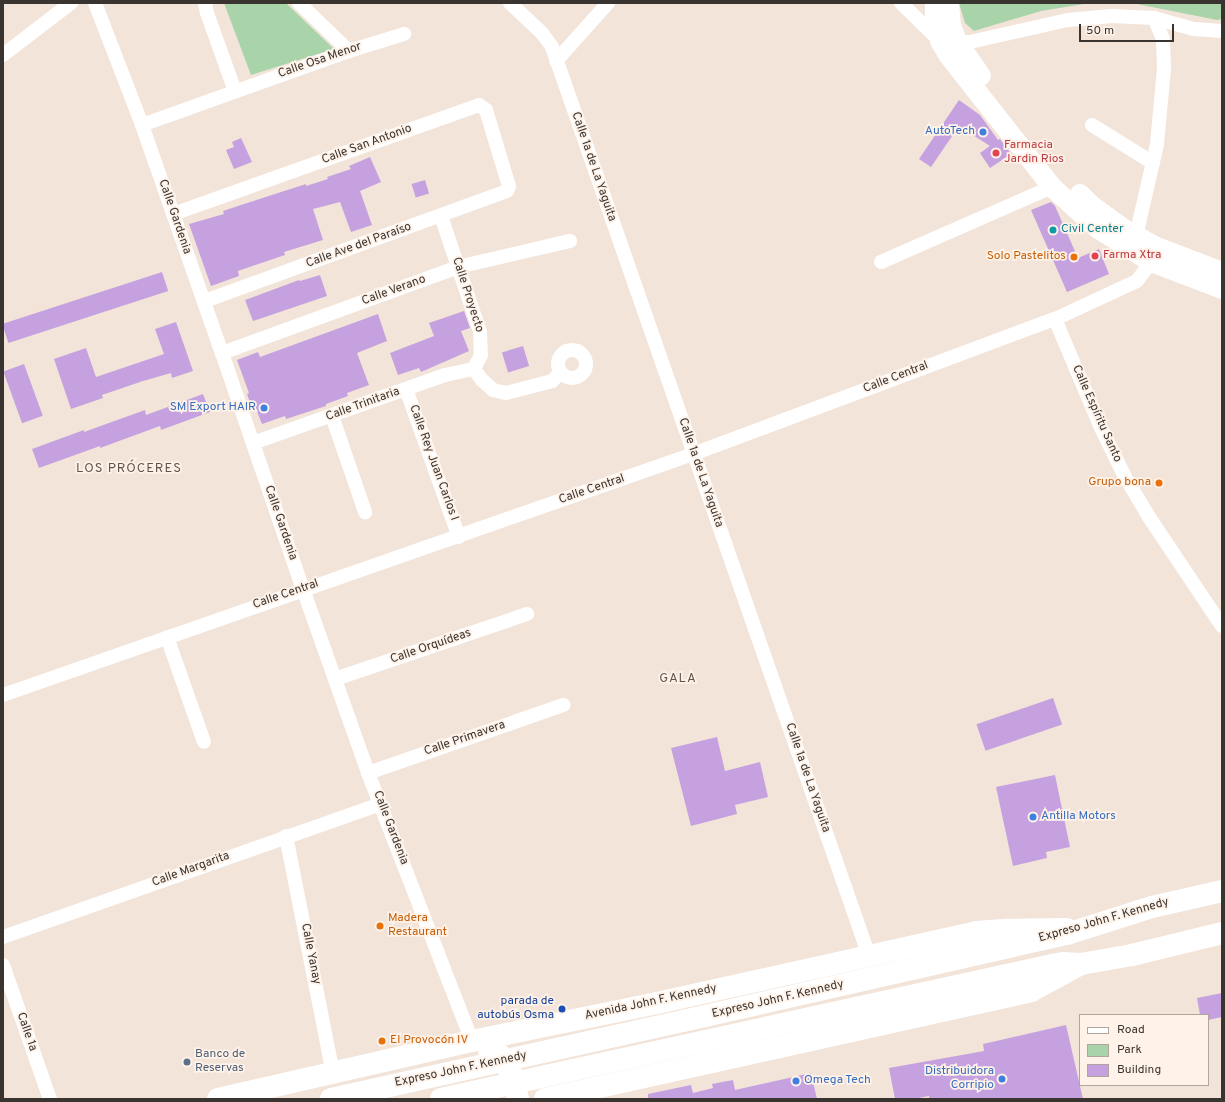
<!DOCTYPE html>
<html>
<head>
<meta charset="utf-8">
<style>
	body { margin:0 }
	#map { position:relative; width:1225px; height:1102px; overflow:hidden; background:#f3e4d9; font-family:Overpass,sans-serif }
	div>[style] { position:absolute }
	.green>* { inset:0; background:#a9d4aa }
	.building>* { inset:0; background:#c5a1e0; transform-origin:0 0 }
	.street>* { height:14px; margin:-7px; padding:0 7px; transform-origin:7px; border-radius:7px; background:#fff }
	.street>.ring { margin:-7px; padding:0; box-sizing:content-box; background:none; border:14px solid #fff; border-radius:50% }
	.secondary>* { height:20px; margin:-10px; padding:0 10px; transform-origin:10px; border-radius:10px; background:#fff }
	.primary>* { height:22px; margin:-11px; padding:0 11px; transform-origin:11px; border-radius:11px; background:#fff }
	.highway>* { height:22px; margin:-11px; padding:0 11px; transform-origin:11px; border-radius:11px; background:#fff }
	.dots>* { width:11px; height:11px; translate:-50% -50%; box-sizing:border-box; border:2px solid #fef2e9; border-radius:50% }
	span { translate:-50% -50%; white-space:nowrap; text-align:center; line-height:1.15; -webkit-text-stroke:3.5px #fef2e9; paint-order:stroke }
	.street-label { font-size:12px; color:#3a3430 }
	.shop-label { font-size:12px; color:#366cbe }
	.right { translate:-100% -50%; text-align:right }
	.left { translate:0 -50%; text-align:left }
	.health-label { font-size:12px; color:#be3a42 }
	.culture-label { font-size:12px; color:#0d838f }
	.food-label { font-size:12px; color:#c56008 }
	.transit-label { font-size:12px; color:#164399 }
	.service-label { font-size:12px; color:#4e5e75 }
	.neighbourhood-label { font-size:13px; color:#61554b; letter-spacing:1px }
	.frame { position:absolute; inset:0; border:4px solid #3a3430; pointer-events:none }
	.legend { position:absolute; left:1079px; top:1014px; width:130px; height:72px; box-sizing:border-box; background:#fef2e9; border:1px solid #b0a69f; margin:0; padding:5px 7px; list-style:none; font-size:12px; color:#3a3430 }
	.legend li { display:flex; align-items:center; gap:8px; height:20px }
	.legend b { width:20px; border:1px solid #b0a69f }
	.scale { position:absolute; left:1079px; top:24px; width:95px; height:18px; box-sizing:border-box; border:2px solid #3a3430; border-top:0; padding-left:5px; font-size:12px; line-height:14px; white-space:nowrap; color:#3a3430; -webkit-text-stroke:3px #fef2e9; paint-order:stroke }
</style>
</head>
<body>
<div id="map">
	<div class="green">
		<div style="clip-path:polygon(224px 3px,286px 3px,334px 49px,251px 75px)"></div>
		<div style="clip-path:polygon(959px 3px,1090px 3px,1041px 11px,974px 31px,965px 23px)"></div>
		<div style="clip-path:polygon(1132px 3px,1222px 3px,1222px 19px,1217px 20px)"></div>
	</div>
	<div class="building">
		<div style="clip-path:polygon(959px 100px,980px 115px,998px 140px,1000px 139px,1011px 154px,1009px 155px,1011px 158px,1008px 156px,990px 168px,980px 153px,990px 146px,959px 126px,931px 167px,919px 159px)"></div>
		<div style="clip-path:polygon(241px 138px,252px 162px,234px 169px,226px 150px,234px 147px,232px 142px)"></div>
		<div style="clip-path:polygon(370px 157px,381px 182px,360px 191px,372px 225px,351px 232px,340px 202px,313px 209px,323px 240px,284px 252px,285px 255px,238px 271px,239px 276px,211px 286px,189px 224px,224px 214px,223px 211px,244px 204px,306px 184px,306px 186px,328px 179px,327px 177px,351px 169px,349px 166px)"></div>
		<div style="left:425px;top:180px;width:14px;height:14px;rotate:73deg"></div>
		<div style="clip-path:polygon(1051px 202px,1055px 206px,1078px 258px,1099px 249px,1109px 274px,1067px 292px,1031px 210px)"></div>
		<div style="left:162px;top:272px;width:20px;height:168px;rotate:72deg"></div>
		<div style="clip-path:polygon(320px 275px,327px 296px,253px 321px,245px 300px,299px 280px,300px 281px)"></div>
		<div style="clip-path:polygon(464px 311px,470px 328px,461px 331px,469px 351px,421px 372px,419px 368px,398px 375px,390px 353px,434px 336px,429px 323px)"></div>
		<div style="clip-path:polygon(378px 314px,387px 341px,357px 353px,369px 385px,347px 393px,348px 396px,326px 404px,326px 406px,286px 419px,285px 416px,262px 424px,254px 404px,251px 405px,247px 394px,249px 393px,237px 360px,258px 352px,260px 357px)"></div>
		<div style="clip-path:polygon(176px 322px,193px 371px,172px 378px,171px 373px,143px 381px,102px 395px,103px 398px,71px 409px,54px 359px,86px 348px,96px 377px,164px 354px,155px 329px)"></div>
		<div style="left:523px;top:346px;width:21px;height:22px;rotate:73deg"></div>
		<div style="left:24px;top:364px;width:55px;height:22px;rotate:70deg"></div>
		<div style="clip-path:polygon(203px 394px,210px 412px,161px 430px,160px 426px,100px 448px,100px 446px,39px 468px,32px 449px,84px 430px,84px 432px,145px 410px,146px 415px)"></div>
		<div style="left:1053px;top:698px;width:28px;height:81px;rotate:71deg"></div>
		<div style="clip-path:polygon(717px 737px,725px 771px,760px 762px,768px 797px,735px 805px,737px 814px,691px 826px,671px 748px)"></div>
		<div style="clip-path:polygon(1055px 775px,1070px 847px,1046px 852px,1047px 858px,1013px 866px,996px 787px)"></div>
		<div style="clip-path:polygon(1222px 993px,1222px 1017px,1208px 1020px,1208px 1015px,1200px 1015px,1197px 998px)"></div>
		<div style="clip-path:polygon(1066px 1025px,1083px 1099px,929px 1099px,929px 1096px,913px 1099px,895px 1099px,889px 1068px,984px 1051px,983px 1044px)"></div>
		<div style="clip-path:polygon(811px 1073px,817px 1099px,648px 1099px,648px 1094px,691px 1085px,693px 1093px,713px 1088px,712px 1084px,733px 1080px,735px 1090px)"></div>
	</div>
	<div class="street">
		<div style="left:95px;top:3px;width:131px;rotate:68.9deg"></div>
		<div style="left:142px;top:125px;width:242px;rotate:70.7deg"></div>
		<div style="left:222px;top:353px;width:250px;rotate:71.1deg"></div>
		<div style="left:303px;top:589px;width:195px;rotate:70.5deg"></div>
		<div style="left:368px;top:773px;width:287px;rotate:68.8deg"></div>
		<div style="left:205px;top:3px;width:10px;rotate:79deg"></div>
		<div style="left:207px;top:13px;width:83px;rotate:70.3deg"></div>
		<div style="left:299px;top:3px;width:69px;rotate:43.8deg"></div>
		<div style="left:510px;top:3px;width:44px;rotate:43.2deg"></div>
		<div style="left:542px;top:33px;width:17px;rotate:54deg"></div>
		<div style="left:552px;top:47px;width:963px;rotate:70.77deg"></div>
		<div style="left:901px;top:3px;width:54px;rotate:44.3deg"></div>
		<div style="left:940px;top:41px;width:18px;rotate:6deg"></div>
		<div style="left:958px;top:43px;width:12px;rotate:-5deg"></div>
		<div style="left:970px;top:42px;width:100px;rotate:-12.7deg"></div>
		<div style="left:1068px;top:20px;width:44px;rotate:-5.2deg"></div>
		<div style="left:1112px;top:16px;width:42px;rotate:2.7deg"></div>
		<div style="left:1154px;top:18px;width:41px;rotate:15.4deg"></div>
		<div style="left:1194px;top:29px;width:28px;rotate:4deg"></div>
		<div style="left:3px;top:55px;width:86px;rotate:-37.4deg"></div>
		<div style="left:556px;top:61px;width:78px;rotate:-48.1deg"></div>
		<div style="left:142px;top:125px;width:220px;rotate:-19.7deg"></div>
		<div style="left:349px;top:51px;width:58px;rotate:-17.2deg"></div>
		<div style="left:1092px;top:125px;width:72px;rotate:31.9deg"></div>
		<div style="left:173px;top:214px;width:325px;rotate:-19.6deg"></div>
		<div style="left:479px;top:105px;width:9px;rotate:36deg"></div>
		<div style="left:486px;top:110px;width:79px;rotate:73.2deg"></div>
		<div style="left:509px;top:186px;width:5px;rotate:112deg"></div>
		<div style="left:507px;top:191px;width:322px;rotate:160deg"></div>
		<div style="left:441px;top:216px;width:122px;rotate:71.4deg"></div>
		<div style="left:480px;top:332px;width:23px;rotate:88deg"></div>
		<div style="left:481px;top:355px;width:16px;rotate:117deg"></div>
		<div style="left:474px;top:369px;width:14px;rotate:54deg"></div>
		<div style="left:482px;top:380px;width:15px;rotate:42deg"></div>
		<div style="left:493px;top:390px;width:13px;rotate:13deg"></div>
		<div style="left:506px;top:393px;width:48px;rotate:-14.6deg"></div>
		<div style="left:552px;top:381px;width:11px;rotate:-45deg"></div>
		<div style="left:1136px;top:236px;width:94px;rotate:-77.1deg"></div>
		<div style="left:1157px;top:144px;width:76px;rotate:-84.7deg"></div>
		<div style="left:1164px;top:68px;width:29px;rotate:-92deg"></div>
		<div style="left:1163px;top:39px;width:23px;rotate:-113deg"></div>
		<div style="left:881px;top:262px;width:187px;rotate:-23.7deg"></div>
		<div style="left:1055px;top:319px;width:118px;rotate:67.1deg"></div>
		<div style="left:1101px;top:428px;width:52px;rotate:63.9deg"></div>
		<div style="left:1124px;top:475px;width:49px;rotate:59.2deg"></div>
		<div style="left:1149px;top:517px;width:131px;rotate:56.2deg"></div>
		<div class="ring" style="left:558px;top:350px;width:14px;height:14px"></div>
		<div style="left:222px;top:353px;width:251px;rotate:-20deg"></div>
		<div style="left:458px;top:267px;width:115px;rotate:-13.1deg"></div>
		<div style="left:406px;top:389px;width:157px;rotate:70.3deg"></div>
		<div style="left:332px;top:416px;width:102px;rotate:71deg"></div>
		<div style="left:253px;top:443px;width:204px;rotate:-19.5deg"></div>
		<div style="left:445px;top:375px;width:30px;rotate:-12deg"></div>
		<div style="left:167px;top:637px;width:111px;rotate:70.6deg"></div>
		<div style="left:335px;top:679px;width:203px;rotate:-18.7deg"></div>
		<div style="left:3px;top:695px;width:731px;rotate:-19.25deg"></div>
		<div style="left:693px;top:454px;width:386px;rotate:-20.5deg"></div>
		<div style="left:1055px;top:319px;width:90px;rotate:-24.9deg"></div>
		<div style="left:1137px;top:281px;width:24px;rotate:-54deg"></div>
		<div style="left:1151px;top:262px;width:10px;rotate:-66deg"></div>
		<div style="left:368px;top:773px;width:207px;rotate:-19.2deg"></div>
		<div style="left:286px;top:836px;width:242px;rotate:78.8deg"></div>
		<div style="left:3px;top:937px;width:400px;rotate:-19.4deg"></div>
		<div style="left:3px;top:965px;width:142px;rotate:70.7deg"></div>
	</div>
	<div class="secondary">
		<div style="left:935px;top:3px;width:12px;rotate:90deg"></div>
		<div style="left:935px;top:15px;width:26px;rotate:79deg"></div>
		<div style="left:940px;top:41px;width:17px;rotate:59deg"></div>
		<div style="left:949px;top:56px;width:167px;rotate:51.8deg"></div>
		<div style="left:1052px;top:187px;width:61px;rotate:42.3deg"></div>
		<div style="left:1097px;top:228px;width:64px;rotate:32.2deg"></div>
		<div style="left:1151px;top:262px;width:76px;rotate:20.8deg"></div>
		<div style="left:949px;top:3px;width:23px;rotate:85deg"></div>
		<div style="left:951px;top:26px;width:18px;rotate:68deg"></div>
		<div style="left:958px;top:43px;width:40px;rotate:55.1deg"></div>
		<div style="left:1080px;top:194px;width:16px;rotate:45deg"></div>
		<div style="left:1091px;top:205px;width:41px;rotate:36deg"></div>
		<div style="left:1124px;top:229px;width:38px;rotate:29deg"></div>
		<div style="left:1157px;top:247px;width:70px;rotate:21deg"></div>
	</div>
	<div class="primary">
		<div style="left:489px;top:1050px;width:13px;rotate:27deg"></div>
		<div style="left:501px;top:1056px;width:22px;rotate:60deg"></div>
		<div style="left:512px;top:1075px;width:25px;rotate:76deg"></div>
		<div style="left:218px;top:1099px;width:261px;rotate:-12.9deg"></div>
		<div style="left:472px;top:1041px;width:189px;rotate:-11.6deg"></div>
		<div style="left:657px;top:1003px;width:327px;rotate:-12.5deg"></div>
		<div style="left:976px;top:932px;width:32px;rotate:-4deg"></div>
		<div style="left:1008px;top:930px;width:59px;rotate:-1deg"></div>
		<div style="left:545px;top:1099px;width:498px;rotate:-12.5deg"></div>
		<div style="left:1031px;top:991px;width:57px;rotate:-28.4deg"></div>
	</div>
	<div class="highway">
		<div style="left:331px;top:1099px;width:361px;rotate:-12.5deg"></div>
		<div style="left:683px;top:1021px;width:394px;rotate:-12.8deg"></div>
		<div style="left:1067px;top:934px;width:89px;rotate:-17.6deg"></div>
		<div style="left:1152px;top:907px;width:72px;rotate:-12.9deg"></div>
		<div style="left:441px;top:1099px;width:626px;rotate:-12.37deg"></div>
		<div style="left:1052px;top:965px;width:11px;rotate:-10deg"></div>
		<div style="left:1063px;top:963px;width:18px;rotate:3deg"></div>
		<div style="left:1081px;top:964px;width:52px;rotate:-10deg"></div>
		<div style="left:1132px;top:955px;width:93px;rotate:-13.7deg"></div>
	</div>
	<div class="dots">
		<div style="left:983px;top:132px;background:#3f7fe0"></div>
		<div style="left:996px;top:153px;background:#e0444e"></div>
		<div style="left:1053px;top:230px;background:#0f9aa8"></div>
		<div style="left:1095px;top:256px;background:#e0444e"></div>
		<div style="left:1074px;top:257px;background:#e8710a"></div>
		<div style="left:264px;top:408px;background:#3f7fe0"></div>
		<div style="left:1159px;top:483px;background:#e8710a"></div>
		<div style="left:1033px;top:817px;background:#3f7fe0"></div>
		<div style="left:380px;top:926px;background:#e8710a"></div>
		<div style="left:562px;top:1009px;background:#1a4fb4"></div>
		<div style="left:382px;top:1041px;background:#e8710a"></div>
		<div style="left:187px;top:1062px;background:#5c6f8a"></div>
		<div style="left:1002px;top:1079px;background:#3f7fe0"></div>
		<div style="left:796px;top:1081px;background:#3f7fe0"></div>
	</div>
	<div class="street-label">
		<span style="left:320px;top:61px;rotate:-19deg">Calle Osa Menor</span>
		<span style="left:367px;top:145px;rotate:-20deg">Calle San Antonio</span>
		<span style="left:593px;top:167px;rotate:71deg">Calle 1a de La Yaguita</span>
		<span style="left:174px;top:217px;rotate:71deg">Calle Gardenia</span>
		<span style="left:359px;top:246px;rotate:-20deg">Calle Ave del Paraíso</span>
		<span style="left:394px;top:291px;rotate:-20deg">Calle Verano</span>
		<span style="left:467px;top:295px;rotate:72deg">Calle Proyecto</span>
		<span style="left:896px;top:378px;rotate:-21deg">Calle Central</span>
		<span style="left:363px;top:405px;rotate:-20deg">Calle Trinitaria</span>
		<span style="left:1096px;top:414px;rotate:66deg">Calle Espíritu Santo</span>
		<span style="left:433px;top:463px;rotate:70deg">Calle Rey Juan Carlos I</span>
		<span style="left:700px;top:473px;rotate:71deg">Calle 1a de La Yaguita</span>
		<span style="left:592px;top:490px;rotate:-19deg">Calle Central</span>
		<span style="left:280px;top:523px;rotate:71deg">Calle Gardenia</span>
		<span style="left:286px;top:595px;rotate:-19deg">Calle Central</span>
		<span style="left:431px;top:647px;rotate:-19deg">Calle Orquídeas</span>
		<span style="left:465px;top:739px;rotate:-19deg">Calle Primavera</span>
		<span style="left:807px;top:778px;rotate:71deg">Calle 1a de La Yaguita</span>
		<span style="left:390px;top:828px;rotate:69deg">Calle Gardenia</span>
		<span style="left:191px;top:870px;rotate:-20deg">Calle Margarita</span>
		<span style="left:1104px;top:921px;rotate:-16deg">Expreso John F. Kennedy</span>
		<span style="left:310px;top:954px;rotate:79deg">Calle Yanay</span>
		<span style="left:778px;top:1000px;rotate:-13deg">Expreso John F. Kennedy</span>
		<span style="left:651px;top:1003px;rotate:-12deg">Avenida John F. Kennedy</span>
		<span style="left:26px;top:1032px;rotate:71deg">Calle 1a</span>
		<span style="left:461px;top:1070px;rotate:-12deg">Expreso John F. Kennedy</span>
	</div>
	<div class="shop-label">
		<span class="right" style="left:975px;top:132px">AutoTech</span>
		<span class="right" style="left:256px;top:408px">SM Export HAIR</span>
		<span class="left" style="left:1041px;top:817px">Antilla Motors</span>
		<span class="right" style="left:994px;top:1079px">Distribuidora<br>Corripio</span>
		<span class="left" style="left:804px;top:1081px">Omega Tech</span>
	</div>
	<div class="health-label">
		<span class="left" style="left:1004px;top:153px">Farmacia<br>Jardin Rios</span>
		<span class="left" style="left:1103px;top:256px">Farma Xtra</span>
	</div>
	<div class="culture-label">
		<span class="left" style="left:1061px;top:230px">Civil Center</span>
	</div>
	<div class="food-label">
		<span class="right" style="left:1066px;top:257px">Solo Pastelitos</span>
		<span class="right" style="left:1151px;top:483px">Grupo bona</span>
		<span class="left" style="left:388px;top:926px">Madera<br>Restaurant</span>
		<span class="left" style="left:390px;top:1041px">El Provocón IV</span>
	</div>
	<div class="transit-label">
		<span class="right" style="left:554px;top:1009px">parada de<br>autobús Osma</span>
	</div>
	<div class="service-label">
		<span class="left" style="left:195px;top:1062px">Banco de<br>Reservas</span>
	</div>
	<div class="neighbourhood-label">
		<span style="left:129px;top:469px">LOS PRÓCERES</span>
		<span style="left:678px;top:679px">GALA</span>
	</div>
	<div class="frame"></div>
	<ul class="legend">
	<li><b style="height:5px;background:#fff"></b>Road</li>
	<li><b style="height:11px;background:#a9d4aa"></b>Park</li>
	<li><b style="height:11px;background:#c5a1e0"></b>Building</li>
	</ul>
	<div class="scale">50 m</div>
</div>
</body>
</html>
